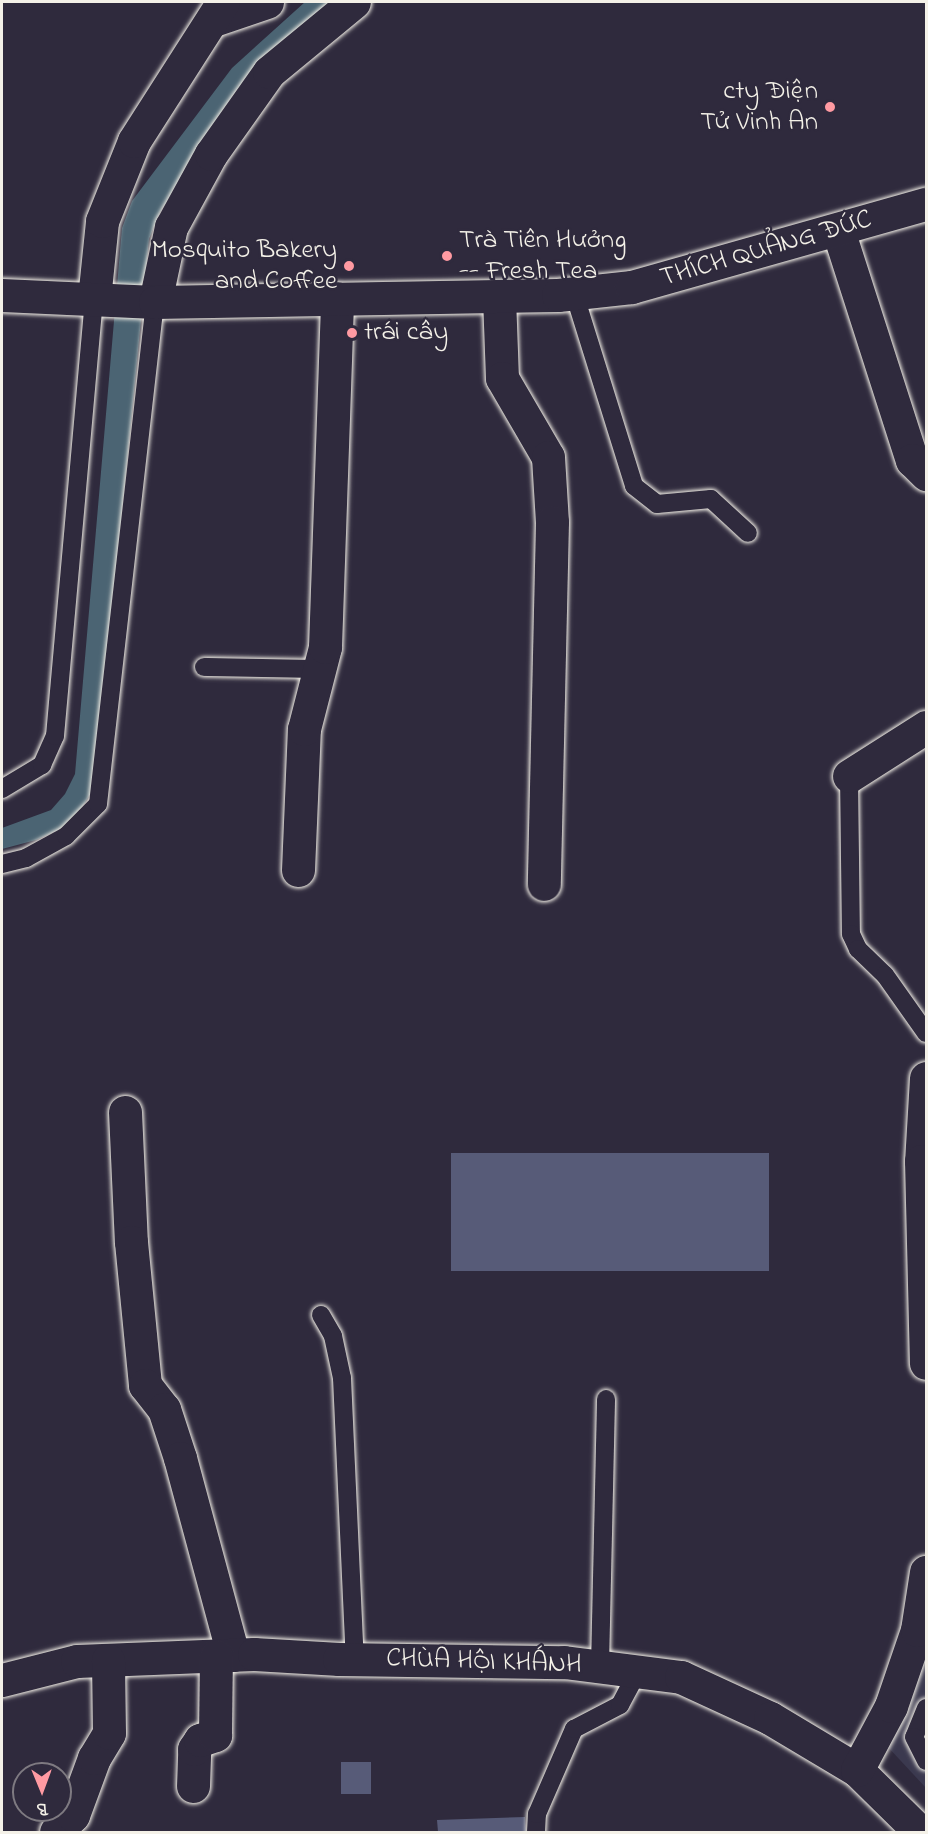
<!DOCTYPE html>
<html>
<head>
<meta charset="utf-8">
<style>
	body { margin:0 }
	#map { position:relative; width:928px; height:1834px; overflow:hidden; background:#2f2a3d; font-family:"Indie Flower",sans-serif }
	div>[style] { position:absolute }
	.built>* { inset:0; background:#3b394f }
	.water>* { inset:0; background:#4b6473 }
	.building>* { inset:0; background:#575b78; transform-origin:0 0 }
	.roads { filter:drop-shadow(0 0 2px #f4f1e8) drop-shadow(0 0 2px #f4f1e8) }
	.service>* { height:18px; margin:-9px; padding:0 9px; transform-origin:9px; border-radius:9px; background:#2f2a3d }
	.minor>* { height:33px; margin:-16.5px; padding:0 16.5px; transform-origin:16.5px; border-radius:16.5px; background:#2f2a3d }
	.tertiary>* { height:33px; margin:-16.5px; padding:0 16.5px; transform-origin:16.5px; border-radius:16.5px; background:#2f2a3d }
	.dots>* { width:16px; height:16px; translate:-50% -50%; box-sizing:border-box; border:3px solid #2f2a3d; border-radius:50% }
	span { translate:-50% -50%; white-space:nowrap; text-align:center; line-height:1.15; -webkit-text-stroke:4.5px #2f2a3d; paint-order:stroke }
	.poi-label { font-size:27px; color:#f4f1e8 }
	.right { translate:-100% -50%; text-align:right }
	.left { translate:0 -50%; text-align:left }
	.street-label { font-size:27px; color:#f4f1e8 }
	.frame { position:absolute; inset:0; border:3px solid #f4f1e8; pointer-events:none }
	.north { position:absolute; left:12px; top:1762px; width:60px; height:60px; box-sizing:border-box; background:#2f2a3d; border:2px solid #7e7a81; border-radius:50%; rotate:179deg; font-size:16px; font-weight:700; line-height:24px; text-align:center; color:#f4f1e8 }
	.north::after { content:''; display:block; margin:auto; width:21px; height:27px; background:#ff9aa2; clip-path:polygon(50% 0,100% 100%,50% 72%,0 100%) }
</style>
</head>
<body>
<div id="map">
	<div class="built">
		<div style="clip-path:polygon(926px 1642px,926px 1788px,874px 1732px)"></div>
	</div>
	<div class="water">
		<div style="clip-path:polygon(305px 2px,342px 2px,236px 101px,160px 212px,149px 239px,95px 786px,81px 809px,63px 828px,36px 840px,2px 849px,2px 828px,51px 810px,65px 794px,75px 774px,122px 228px,132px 201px,232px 68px)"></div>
	</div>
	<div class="building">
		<div style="left:769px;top:1153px;width:118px;height:318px;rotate:90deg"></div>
		<div style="left:341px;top:1762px;width:30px;height:32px"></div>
		<div style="clip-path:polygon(525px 1817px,526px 1832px,438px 1832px,437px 1820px)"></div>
	</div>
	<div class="roads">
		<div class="service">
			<div style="left:574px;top:293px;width:202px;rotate:72.7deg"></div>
			<div style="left:634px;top:486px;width:29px;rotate:38deg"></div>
			<div style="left:657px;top:504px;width:54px;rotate:-5.3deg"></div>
			<div style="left:711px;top:499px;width:50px;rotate:42.6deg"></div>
			<div style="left:204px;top:667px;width:116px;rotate:1deg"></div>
			<div style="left:849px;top:776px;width:158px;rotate:89.3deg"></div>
			<div style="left:851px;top:934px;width:17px;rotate:65deg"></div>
			<div style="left:858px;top:949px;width:37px;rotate:44deg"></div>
			<div style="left:885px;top:975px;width:71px;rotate:54.7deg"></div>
			<div style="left:2px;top:789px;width:47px;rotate:-31deg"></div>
			<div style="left:42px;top:765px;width:32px;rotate:-66deg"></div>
			<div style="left:55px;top:736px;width:439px;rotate:-84.9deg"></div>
			<div style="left:2px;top:864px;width:25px;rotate:-14deg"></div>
			<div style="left:26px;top:858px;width:46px;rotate:-28.8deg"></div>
			<div style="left:66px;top:836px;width:45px;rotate:-45deg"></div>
			<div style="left:98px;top:804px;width:505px;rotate:-83.52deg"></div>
			<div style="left:321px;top:1315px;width:24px;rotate:60deg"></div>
			<div style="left:333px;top:1336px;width:43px;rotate:77.9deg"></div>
			<div style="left:342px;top:1378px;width:281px;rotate:87.4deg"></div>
			<div style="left:600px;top:1666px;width:267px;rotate:-88.7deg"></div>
			<div style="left:926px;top:1708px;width:31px;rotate:112deg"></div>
			<div style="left:914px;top:1737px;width:27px;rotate:63deg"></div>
			<div style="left:536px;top:1832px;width:18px;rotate:-87deg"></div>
			<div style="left:537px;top:1814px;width:93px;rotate:-66.5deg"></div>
			<div style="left:574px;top:1729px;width:52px;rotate:-27.6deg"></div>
			<div style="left:620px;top:1705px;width:38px;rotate:-62deg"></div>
		</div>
		<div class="minor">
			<div style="left:214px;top:20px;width:56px;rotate:-18.8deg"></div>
			<div style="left:838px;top:230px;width:242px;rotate:72.2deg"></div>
			<div style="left:912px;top:460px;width:20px;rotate:45deg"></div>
			<div style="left:499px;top:297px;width:81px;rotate:87.9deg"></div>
			<div style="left:502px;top:378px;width:91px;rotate:59.8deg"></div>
			<div style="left:548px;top:457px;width:65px;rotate:86.5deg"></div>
			<div style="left:552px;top:522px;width:362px;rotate:91.3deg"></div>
			<div style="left:94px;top:299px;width:78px;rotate:-84.1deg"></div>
			<div style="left:102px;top:221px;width:86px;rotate:-68.2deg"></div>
			<div style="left:134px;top:141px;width:165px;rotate:-57.4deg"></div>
			<div style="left:155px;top:302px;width:77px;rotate:-78deg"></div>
			<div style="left:171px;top:227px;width:83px;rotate:-61.3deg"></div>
			<div style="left:211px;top:154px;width:100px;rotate:-54.7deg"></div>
			<div style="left:269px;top:72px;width:110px;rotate:-39.5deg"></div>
			<div style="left:849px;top:776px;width:91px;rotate:-32.5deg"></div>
			<div style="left:298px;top:870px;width:141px;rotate:-87.6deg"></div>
			<div style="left:304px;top:729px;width:85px;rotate:-75.6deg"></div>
			<div style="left:325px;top:647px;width:349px;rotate:-88deg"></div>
			<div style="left:926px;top:1078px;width:83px;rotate:93.4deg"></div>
			<div style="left:921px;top:1161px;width:202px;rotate:88.6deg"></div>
			<div style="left:125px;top:1112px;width:130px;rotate:87.4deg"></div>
			<div style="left:131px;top:1242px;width:144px;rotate:84.4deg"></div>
			<div style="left:145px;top:1385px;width:31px;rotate:52deg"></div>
			<div style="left:164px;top:1409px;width:52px;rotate:71.9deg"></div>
			<div style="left:180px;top:1458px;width:204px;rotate:74.9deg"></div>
			<div style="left:2px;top:1680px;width:77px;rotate:-14.2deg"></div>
			<div style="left:77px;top:1661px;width:177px;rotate:-2.3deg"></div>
			<div style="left:254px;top:1654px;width:85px;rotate:3.4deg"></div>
			<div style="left:339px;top:1659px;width:225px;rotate:0.8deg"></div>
			<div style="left:564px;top:1662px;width:118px;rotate:7.3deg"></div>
			<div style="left:681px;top:1677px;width:98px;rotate:24.7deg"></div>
			<div style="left:770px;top:1718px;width:101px;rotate:30.9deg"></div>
			<div style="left:857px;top:1770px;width:88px;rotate:44.5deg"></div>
			<div style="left:857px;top:1770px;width:72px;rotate:-62deg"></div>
			<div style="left:891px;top:1706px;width:80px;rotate:-71.1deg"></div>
			<div style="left:917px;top:1630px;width:59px;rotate:-81.2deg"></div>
			<div style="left:193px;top:1786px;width:37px;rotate:-88deg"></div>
			<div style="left:194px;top:1749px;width:11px;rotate:-56deg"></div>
			<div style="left:200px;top:1740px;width:16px;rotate:-18deg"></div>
			<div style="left:215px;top:1735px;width:79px;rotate:-89.3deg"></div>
			<div style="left:56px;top:1832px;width:24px;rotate:-45deg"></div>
			<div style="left:73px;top:1815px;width:61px;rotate:-69.8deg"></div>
			<div style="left:94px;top:1758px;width:29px;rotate:-59deg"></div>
			<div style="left:109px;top:1733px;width:73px;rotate:-90.8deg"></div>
		</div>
		<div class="tertiary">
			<div style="left:2px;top:295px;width:153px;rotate:2.6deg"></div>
			<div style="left:155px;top:302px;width:403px;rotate:-1deg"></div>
			<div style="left:558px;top:295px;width:74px;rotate:-6.2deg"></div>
			<div style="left:632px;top:287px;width:305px;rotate:-15.8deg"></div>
		</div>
	</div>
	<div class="dots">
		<div style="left:830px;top:107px;background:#ff9aa2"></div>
		<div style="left:447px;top:256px;background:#ff9aa2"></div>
		<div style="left:349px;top:266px;background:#ff9aa2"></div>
		<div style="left:352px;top:333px;background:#ff9aa2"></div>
	</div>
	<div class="poi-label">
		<span class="right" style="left:818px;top:107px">cty Điện<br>Tử Vinh An</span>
		<span class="left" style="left:459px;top:256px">Trà Tiên Hưởng<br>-- Fresh Tea</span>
		<span class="right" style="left:337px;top:266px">Mosquito Bakery<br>and Coffee</span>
		<span class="left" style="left:364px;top:333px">trái cây</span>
	</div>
	<div class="street-label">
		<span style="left:766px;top:249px;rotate:-16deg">THÍCH QUẢNG ĐỨC</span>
		<span style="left:484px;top:1662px;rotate:2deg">CHÙA HỘI KHÁNH</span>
	</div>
	<div class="frame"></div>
	<div class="north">B</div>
</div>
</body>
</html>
